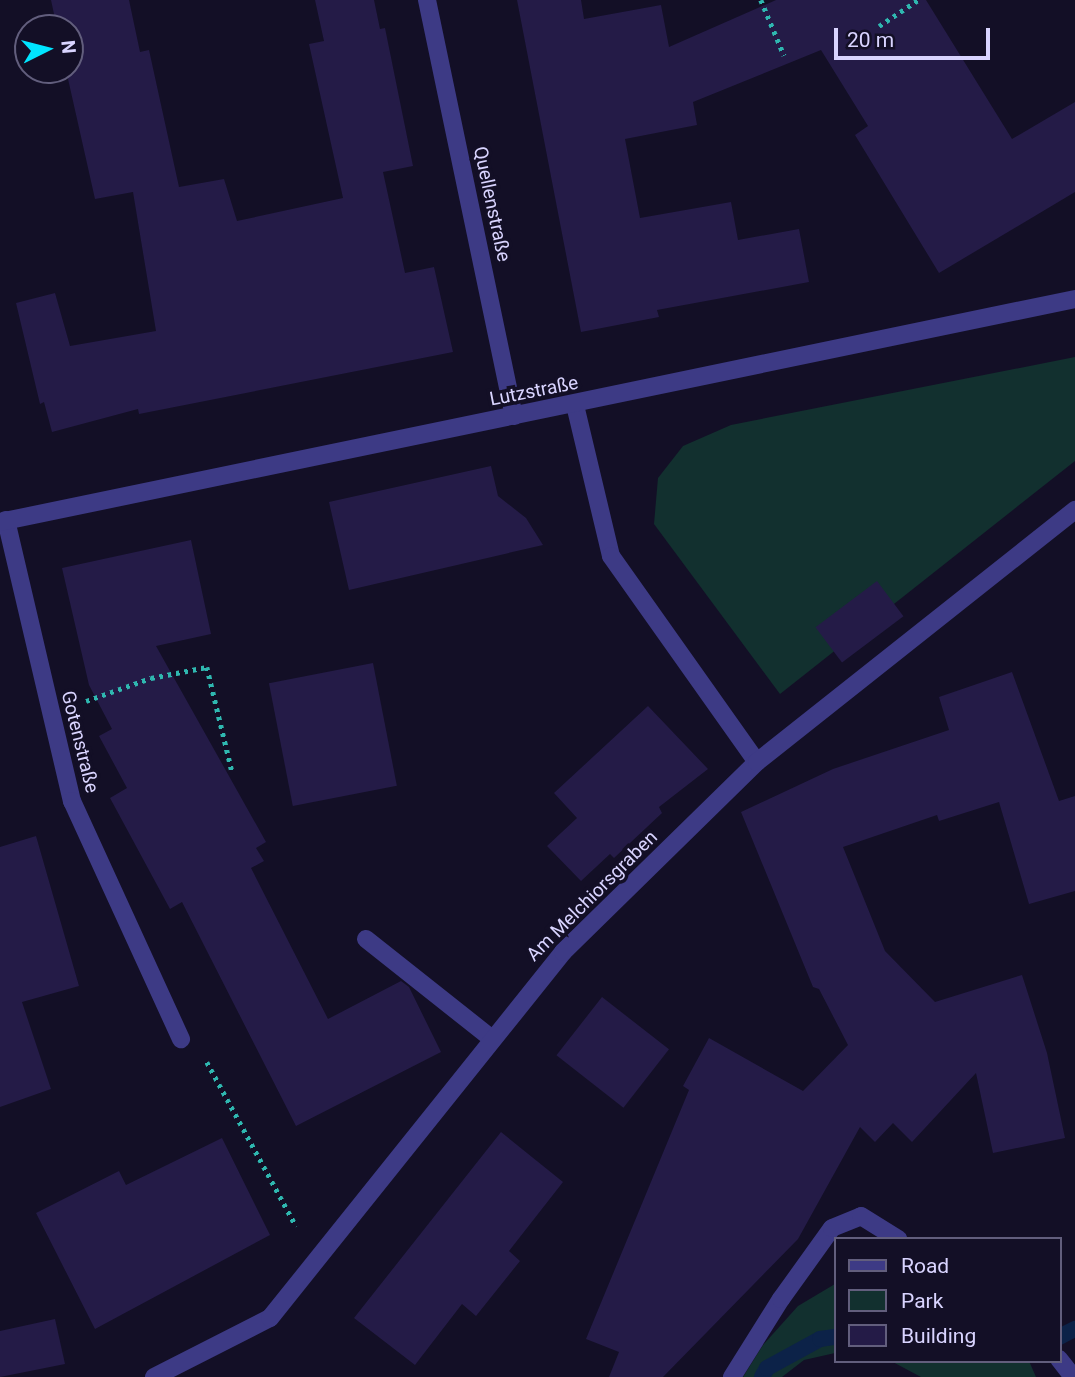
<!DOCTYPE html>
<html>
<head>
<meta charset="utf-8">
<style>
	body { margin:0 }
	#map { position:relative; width:1075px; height:1377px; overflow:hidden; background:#130f26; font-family:Roboto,sans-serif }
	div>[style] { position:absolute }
	.green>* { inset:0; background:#12302f }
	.stream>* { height:16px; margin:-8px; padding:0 8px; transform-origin:8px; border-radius:8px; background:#0c2248 }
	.building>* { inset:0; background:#241b47; transform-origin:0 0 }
	.path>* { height:4.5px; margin-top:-2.25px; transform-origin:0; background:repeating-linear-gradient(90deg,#2fb8b0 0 3.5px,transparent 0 8.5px) }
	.service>* { height:18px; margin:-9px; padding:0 9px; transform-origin:9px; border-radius:9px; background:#3d3a85 }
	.minor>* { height:18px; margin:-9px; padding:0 9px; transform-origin:9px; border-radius:9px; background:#3d3a85 }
	.tertiary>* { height:18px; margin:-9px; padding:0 9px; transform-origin:9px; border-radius:9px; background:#3d3a85 }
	span { translate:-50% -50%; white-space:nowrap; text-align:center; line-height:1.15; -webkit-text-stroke:7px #130f26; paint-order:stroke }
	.street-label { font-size:19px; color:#d9d4ff }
	.legend { position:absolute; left:834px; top:1237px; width:228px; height:126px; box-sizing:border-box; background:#130f26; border:2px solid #625e7d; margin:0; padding:9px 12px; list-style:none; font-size:21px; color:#d9d4ff }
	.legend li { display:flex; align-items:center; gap:14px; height:35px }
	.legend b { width:35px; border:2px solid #625e7d }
	.north { position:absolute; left:14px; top:14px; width:70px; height:70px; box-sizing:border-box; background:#130f26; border:2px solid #625e7d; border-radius:50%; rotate:84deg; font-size:19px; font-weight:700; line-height:28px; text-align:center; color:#d9d4ff }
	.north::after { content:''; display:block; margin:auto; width:24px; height:32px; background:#00e5ff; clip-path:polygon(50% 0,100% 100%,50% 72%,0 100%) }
	.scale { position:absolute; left:834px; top:28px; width:156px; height:32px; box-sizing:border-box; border:4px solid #d9d4ff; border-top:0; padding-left:9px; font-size:21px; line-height:24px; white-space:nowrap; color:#d9d4ff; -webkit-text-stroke:5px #130f26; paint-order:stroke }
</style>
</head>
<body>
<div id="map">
	<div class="green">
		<div style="clip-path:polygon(1075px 357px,1075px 461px,780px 694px,654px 524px,658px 478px,683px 446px,731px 425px)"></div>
		<div style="clip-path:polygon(835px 1284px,835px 1353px,804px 1360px,782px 1377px,743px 1377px,763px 1345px,798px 1306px)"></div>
		<div style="clip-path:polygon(891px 1361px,1029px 1361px,1036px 1377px,921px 1377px)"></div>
	</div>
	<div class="stream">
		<div style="left:1059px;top:1337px;width:18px;rotate:-27deg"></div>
		<div style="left:762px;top:1377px;width:10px;rotate:-61deg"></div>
		<div style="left:767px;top:1368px;width:60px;rotate:-28.7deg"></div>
		<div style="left:820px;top:1339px;width:15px;rotate:-8deg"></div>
	</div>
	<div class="building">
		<div style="clip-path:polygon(51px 0,129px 0,140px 52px,149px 50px,179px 187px,224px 179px,237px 221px,343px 198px,309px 44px,324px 41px,315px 0,374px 0,380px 29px,385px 28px,413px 166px,383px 172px,405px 273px,434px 267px,453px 352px,139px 414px,138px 409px,52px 432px,44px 402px,40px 404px,16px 303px,55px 293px,70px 346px,156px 331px,133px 192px,95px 199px,66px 70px,70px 70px,70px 28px,57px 28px)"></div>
		<div style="clip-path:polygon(517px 0,581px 0,584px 19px,661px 5px,669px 47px,776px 0,926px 0,1012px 139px,1075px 102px,1075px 192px,939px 273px,855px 135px,868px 126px,821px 50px,693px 102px,697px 125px,625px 139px,640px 218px,731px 202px,738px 240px,799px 229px,809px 282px,657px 310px,659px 317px,581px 332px)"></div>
		<div style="clip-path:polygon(491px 466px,498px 496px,526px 518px,543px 545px,349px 590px,329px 502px)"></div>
		<div style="clip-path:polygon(191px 540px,211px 634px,156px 646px,266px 842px,256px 848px,264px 861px,251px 868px,328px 1019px,401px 981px,409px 987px,441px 1052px,296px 1126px,182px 902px,170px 909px,110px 798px,127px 788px,99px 736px,112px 729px,89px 685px,62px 568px)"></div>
		<div style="left:877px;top:581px;width:44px;height:77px;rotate:53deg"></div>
		<div style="left:373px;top:663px;width:125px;height:106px;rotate:79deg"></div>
		<div style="clip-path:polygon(1012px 672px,1059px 801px,1075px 796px,1075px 891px,1029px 904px,999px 802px,939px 821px,937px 815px,843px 847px,885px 951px,935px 1002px,1022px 975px,1047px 1053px,1065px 1138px,993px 1153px,976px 1073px,912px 1142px,893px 1123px,875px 1142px,860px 1127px,798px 1239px,663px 1377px,609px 1377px,619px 1352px,586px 1339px,689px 1090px,683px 1086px,709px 1038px,803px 1091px,848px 1045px,819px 989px,813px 987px,741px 812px,833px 769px,949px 730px,939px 697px)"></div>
		<div style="clip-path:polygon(648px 706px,708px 769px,659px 807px,662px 813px,614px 858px,610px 854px,581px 881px,547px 846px,577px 818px,554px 793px)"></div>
		<div style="clip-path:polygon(36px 836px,79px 986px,22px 1002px,51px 1089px,0 1107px,0 847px)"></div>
		<div style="left:602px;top:997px;width:85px;height:74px;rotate:38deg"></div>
		<div style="clip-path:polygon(501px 1132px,563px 1182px,509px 1251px,520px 1261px,476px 1316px,462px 1304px,415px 1365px,354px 1318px)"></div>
		<div style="clip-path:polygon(222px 1138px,270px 1235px,95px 1329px,36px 1213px,119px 1171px,126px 1185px)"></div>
		<div style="clip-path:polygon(55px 1319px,65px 1364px,0 1377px,0 1331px)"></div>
	</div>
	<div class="path">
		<div style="left:761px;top:0;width:60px;rotate:67.3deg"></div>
		<div style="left:879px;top:26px;width:47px;rotate:-33.7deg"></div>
		<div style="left:86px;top:701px;width:69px;rotate:-19.5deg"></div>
		<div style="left:151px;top:678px;width:57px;rotate:-11.1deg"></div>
		<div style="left:207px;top:667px;width:107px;rotate:76.5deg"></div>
		<div style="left:207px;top:1062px;width:187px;rotate:61.5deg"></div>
	</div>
	<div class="service">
		<div style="left:366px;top:939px;width:159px;rotate:38.4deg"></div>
		<div style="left:732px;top:1377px;width:92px;rotate:-57.9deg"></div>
	</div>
	<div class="minor">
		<div style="left:427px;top:0;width:425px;rotate:78.2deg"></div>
		<div style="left:575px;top:405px;width:155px;rotate:76.6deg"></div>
		<div style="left:611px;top:556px;width:252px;rotate:54.7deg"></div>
		<div style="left:6px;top:520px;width:289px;rotate:76.8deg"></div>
		<div style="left:72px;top:801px;width:262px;rotate:65.4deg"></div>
		<div style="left:781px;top:1299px;width:87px;rotate:-54.3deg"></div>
		<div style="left:832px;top:1228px;width:31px;rotate:-22deg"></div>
		<div style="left:861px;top:1216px;width:44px;rotate:31.9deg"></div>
		<div style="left:1059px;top:1359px;width:23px;rotate:52deg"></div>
		<div style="left:154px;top:1377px;width:130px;rotate:-27deg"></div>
		<div style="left:270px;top:1318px;width:469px;rotate:-51.3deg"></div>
		<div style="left:563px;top:952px;width:272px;rotate:-44.4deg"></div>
		<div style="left:757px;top:762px;width:406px;rotate:-38.4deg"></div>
	</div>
	<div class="tertiary">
		<div style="left:0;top:522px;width:1098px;rotate:-11.72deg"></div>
	</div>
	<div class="street-label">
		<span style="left:492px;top:204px;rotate:78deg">Quellenstraße</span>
		<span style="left:534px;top:391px;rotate:-11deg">Lutzstraße</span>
		<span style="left:80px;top:742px;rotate:76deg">Gotenstraße</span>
		<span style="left:592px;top:896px;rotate:-45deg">Am Melchiorsgraben</span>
	</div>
	<ul class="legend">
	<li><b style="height:9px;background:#3d3a85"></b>Road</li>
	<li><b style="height:19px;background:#12302f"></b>Park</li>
	<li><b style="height:19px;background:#241b47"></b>Building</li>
	</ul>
	<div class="north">N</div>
	<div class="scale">20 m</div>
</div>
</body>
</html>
